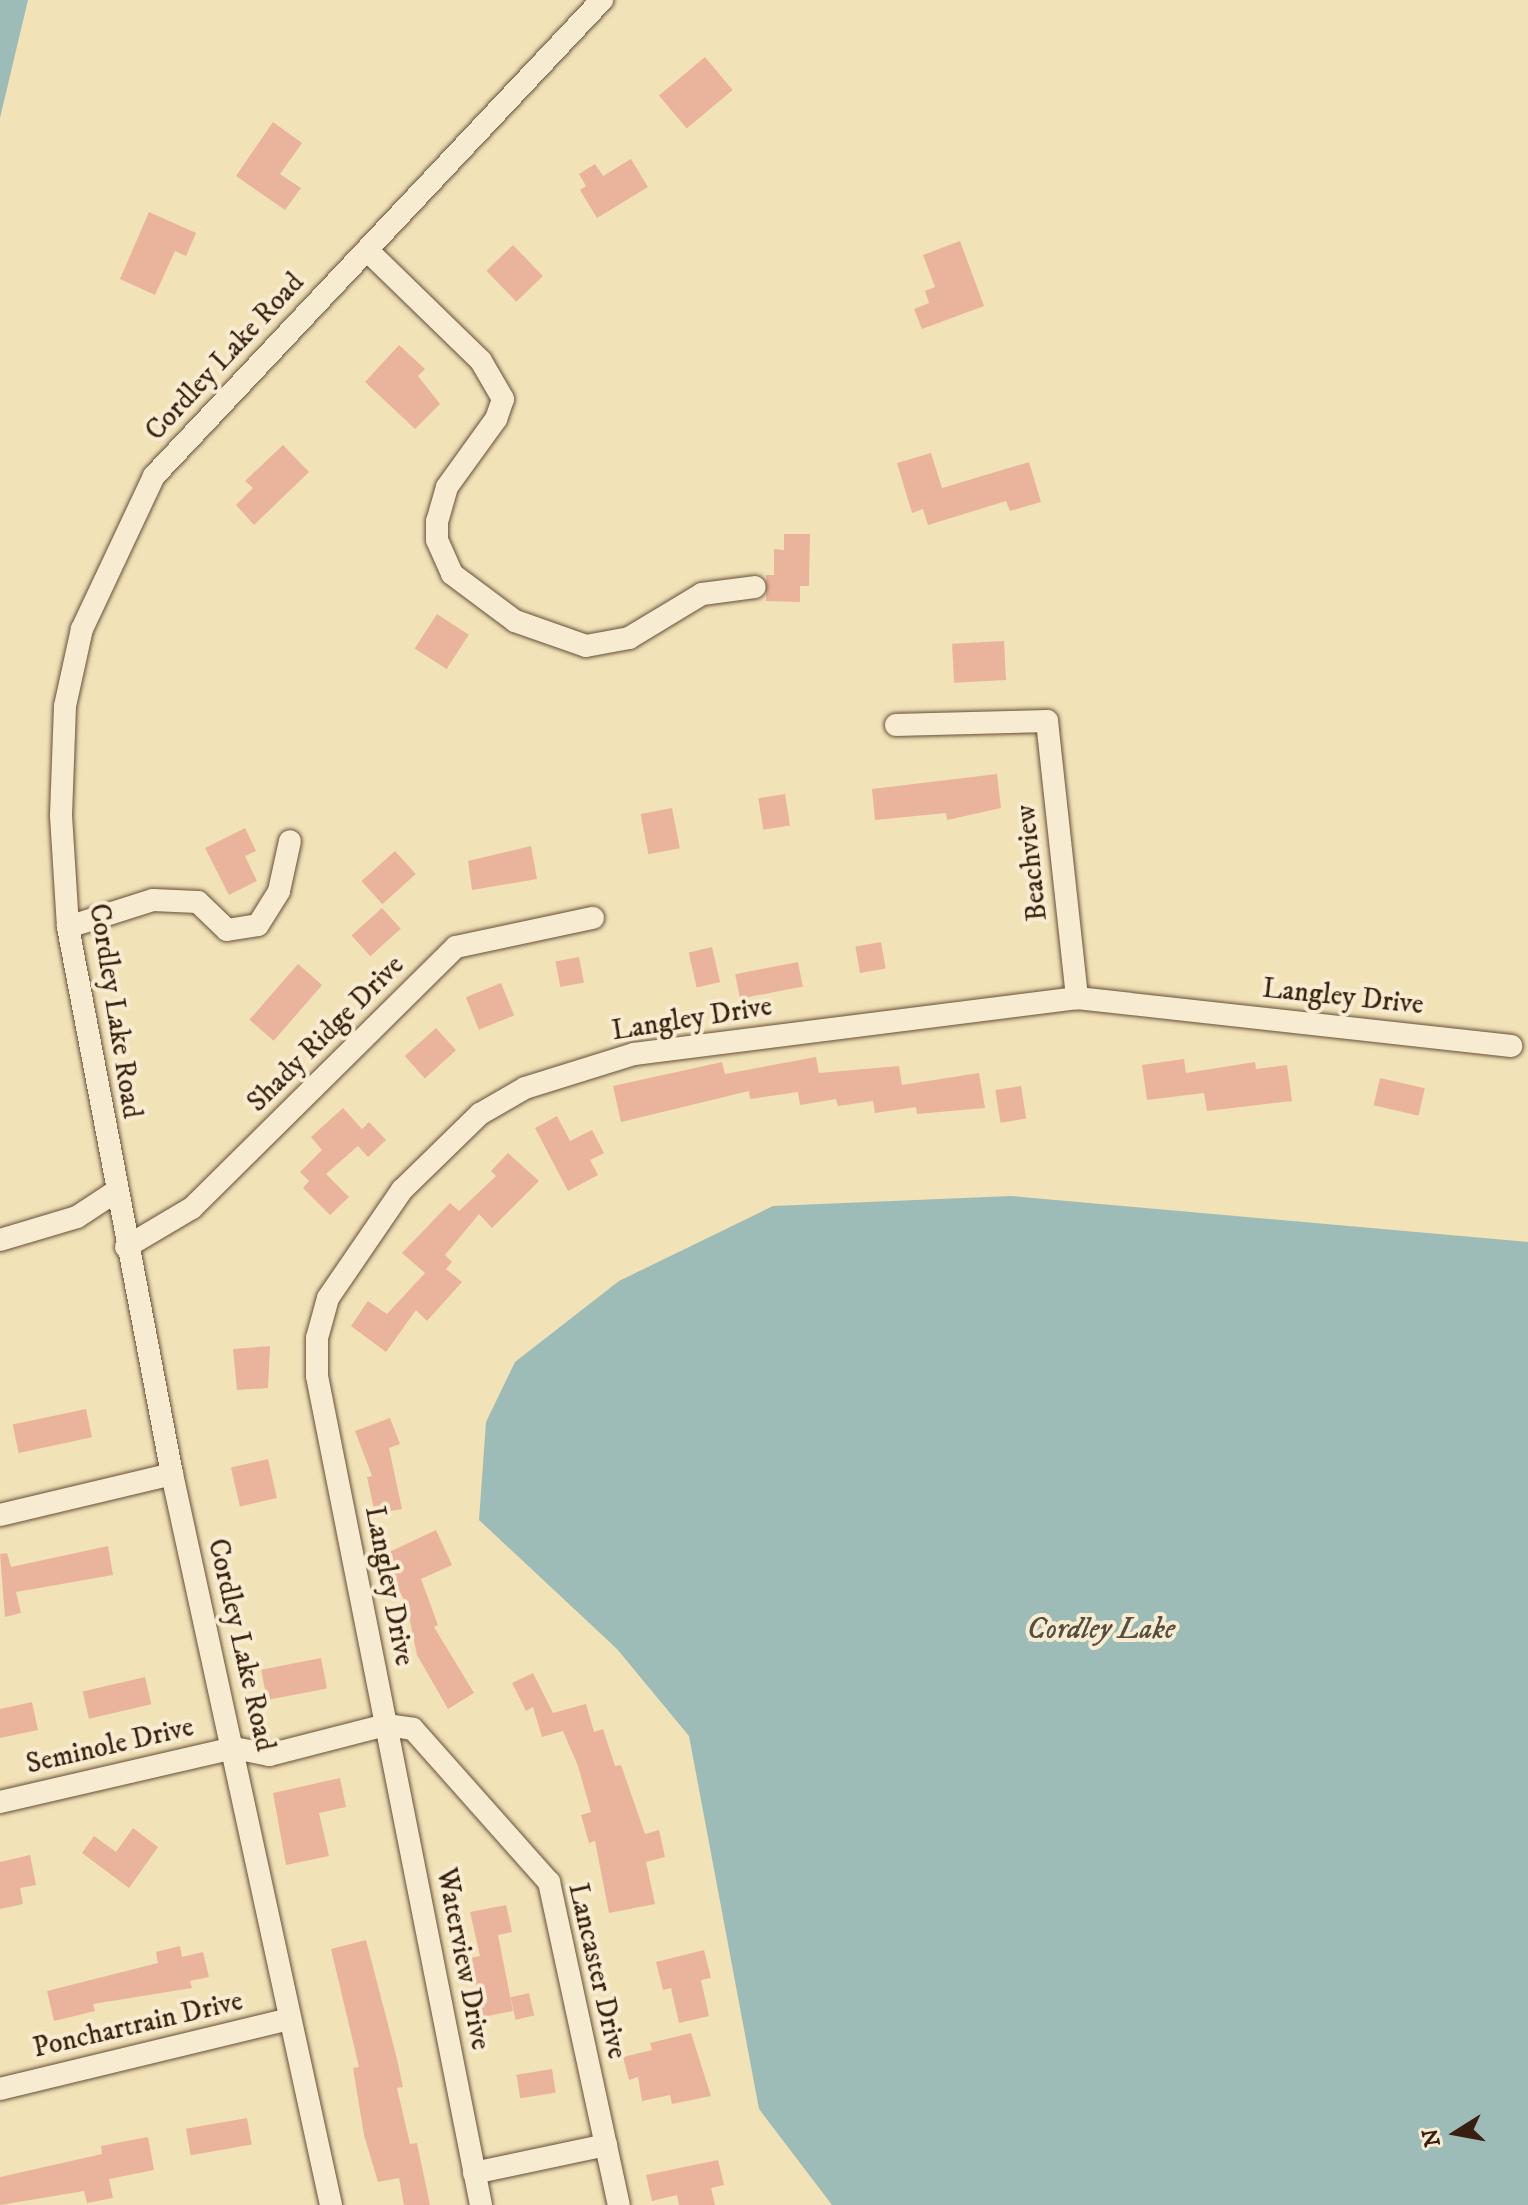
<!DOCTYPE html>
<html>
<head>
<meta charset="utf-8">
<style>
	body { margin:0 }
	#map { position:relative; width:1528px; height:2205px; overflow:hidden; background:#f2e2b8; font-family:"IM FELL DW Pica",serif }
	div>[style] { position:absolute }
	.water>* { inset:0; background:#9dbcb7 }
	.building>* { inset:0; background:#eab49c; transform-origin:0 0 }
	.roads { filter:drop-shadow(0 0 2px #665039) drop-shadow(0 0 2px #665039) }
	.minor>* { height:22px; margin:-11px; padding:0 11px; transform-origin:11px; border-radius:11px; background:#f7ecd1 }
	span { translate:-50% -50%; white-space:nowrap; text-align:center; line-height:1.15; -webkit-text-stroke:8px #f7ecd1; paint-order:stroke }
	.street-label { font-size:28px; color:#381f0f }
	.water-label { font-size:30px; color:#564e41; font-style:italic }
	.north { position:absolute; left:1416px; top:2093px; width:80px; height:80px; -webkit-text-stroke:6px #f7ecd1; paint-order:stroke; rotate:259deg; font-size:22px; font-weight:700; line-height:32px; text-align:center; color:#381f0f }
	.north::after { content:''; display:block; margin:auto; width:28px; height:36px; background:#381f0f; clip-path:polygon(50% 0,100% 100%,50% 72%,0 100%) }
</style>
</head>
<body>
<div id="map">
	<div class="water">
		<div style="clip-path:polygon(0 0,28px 0,0 118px)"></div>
		<div style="clip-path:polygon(1011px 1196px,1528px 1242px,1528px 2205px,832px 2205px,759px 2109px,689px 1736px,617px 1649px,479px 1520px,486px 1422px,515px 1362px,619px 1281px,773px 1206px)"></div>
	</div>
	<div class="building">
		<div style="left:705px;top:57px;width:43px;height:60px;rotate:50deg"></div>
		<div style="clip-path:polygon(273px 122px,302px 143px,280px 174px,301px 188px,285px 210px,236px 176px)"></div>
		<div style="clip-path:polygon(631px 159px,648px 187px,597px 218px,580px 190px,586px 186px,579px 174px,595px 164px,603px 176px)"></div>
		<div style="clip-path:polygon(149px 212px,196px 233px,186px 256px,175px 251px,155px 295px,120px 279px)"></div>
		<div style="clip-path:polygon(960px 241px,984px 306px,922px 329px,914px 309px,929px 303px,925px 291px,935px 287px,923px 255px)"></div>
		<div style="left:513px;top:245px;width:43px;height:37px;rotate:46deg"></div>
		<div style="clip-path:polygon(399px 345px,425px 369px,418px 376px,440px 404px,415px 429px,365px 382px)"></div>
		<div style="clip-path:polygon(283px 445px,309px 472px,254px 525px,236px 505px,253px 488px,245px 481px)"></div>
		<div style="clip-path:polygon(931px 453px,942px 488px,1029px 462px,1041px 502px,1010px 511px,1006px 501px,928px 525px,923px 509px,912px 513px,897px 463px)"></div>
		<div style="clip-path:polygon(784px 534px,810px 534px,809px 586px,800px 586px,800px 602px,766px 601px,766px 575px,774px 575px,774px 549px,784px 550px)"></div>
		<div style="left:437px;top:614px;width:38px;height:41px;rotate:33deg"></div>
		<div style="left:1004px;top:641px;width:39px;height:52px;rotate:87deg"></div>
		<div style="clip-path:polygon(997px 774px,1001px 808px,947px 820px,946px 813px,875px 820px,872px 789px)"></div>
		<div style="left:785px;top:794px;width:32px;height:27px;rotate:81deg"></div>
		<div style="left:672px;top:808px;width:41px;height:32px;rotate:79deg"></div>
		<div style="clip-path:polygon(245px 828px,256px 851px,245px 856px,257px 881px,229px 895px,205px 848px)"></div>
		<div style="clip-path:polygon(531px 846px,537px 879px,472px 890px,468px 861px)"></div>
		<div style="left:395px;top:851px;width:31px;height:45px;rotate:48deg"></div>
		<div style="left:382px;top:908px;width:28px;height:41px;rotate:48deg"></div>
		<div style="left:881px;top:942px;width:27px;height:26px;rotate:80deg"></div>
		<div style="left:712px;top:947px;width:36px;height:24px;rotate:77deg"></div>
		<div style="left:579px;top:957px;width:26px;height:24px;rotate:79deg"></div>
		<div style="left:798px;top:962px;width:25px;height:64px;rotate:79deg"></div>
		<div style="left:298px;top:964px;width:32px;height:74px;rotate:41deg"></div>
		<div style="left:501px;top:983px;width:35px;height:38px;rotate:68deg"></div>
		<div style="left:436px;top:1028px;width:30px;height:42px;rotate:48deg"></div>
		<div style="clip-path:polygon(816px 1057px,819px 1073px,899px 1066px,902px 1085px,979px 1073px,985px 1108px,917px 1114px,916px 1107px,875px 1113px,873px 1101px,838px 1106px,836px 1099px,800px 1105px,798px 1092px,750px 1099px,749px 1091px,621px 1122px,613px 1086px,722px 1062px,725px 1074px)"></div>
		<div style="clip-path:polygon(1184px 1059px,1186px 1073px,1255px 1062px,1256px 1069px,1287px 1065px,1292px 1101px,1207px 1111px,1204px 1093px,1147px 1100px,1142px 1065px)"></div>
		<div style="left:1380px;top:1078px;width:46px;height:28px;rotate:13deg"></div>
		<div style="left:1021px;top:1086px;width:33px;height:26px;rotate:81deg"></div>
		<div style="clip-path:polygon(343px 1108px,362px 1129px,369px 1122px,386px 1140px,368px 1157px,358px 1146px,326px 1174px,349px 1197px,330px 1215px,303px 1188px,309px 1181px,300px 1172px,322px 1150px,311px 1137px)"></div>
		<div style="clip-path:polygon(557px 1116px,570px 1141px,592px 1130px,604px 1153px,590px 1160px,598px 1175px,568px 1191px,535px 1128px)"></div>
		<div style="clip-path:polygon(508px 1153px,539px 1181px,492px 1228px,479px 1214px,445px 1255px,452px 1262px,446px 1269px,462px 1282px,427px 1321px,416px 1310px,386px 1352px,351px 1326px,368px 1301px,387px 1314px,425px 1273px,402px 1253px,450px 1203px,459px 1211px,496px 1176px,491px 1171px)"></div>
		<div style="clip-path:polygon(270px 1346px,268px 1388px,237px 1390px,233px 1349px)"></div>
		<div style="left:86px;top:1409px;width:29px;height:75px;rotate:78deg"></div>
		<div style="clip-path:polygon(390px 1418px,400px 1444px,389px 1448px,402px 1509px,375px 1514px,367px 1477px,372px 1476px,355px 1431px)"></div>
		<div style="left:268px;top:1459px;width:40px;height:38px;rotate:77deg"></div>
		<div style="clip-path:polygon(436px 1530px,452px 1565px,421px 1579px,438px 1625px,434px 1627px,474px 1693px,448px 1709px,417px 1655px,407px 1607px,383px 1555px)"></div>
		<div style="clip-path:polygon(108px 1546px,113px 1575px,16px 1592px,21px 1613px,5px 1617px,0 1554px,7px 1553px,11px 1567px)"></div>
		<div style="left:321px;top:1658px;width:31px;height:61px;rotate:79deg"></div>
		<div style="clip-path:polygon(533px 1673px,553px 1713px,586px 1704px,594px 1732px,603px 1729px,615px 1766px,621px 1765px,645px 1834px,659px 1830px,665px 1857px,646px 1862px,655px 1904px,609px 1913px,595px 1841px,589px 1843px,581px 1815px,591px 1812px,578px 1766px,563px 1731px,542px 1737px,533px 1707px,526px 1711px,512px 1683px)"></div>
		<div style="left:145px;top:1677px;width:28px;height:64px;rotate:77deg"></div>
		<div style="clip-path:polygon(32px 1702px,38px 1730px,0 1738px,0 1709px)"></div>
		<div style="clip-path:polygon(340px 1778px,346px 1807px,319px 1813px,329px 1856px,286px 1865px,273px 1793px)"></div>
		<div style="clip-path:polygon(133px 1828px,158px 1847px,129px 1888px,82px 1853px,94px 1836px,116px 1852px)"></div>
		<div style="clip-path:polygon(30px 1855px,36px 1885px,20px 1888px,23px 1904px,0 1909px,0 1862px)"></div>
		<div style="clip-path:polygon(506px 1905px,512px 1932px,498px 1935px,513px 2011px,483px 2017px,471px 1958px,480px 1956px,470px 1912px)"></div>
		<div style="clip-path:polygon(366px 1940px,397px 2059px,403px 2087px,397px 2088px,410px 2144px,417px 2143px,430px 2205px,404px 2205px,399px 2178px,378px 2182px,364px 2135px,353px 2068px,359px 2067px,331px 1949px)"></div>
		<div style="clip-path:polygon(180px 1946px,182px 1957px,203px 1952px,209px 1977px,190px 1981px,192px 1988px,93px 2004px,95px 2011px,54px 2021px,47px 1991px,158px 1963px,156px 1952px)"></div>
		<div style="clip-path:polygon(704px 1950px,711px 1978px,701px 1980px,709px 2016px,679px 2023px,671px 1988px,663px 1990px,656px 1962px)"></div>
		<div style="left:529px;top:1993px;width:23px;height:19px;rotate:77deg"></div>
		<div style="clip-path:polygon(691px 2033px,711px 2096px,672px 2104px,670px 2095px,642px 2101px,638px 2077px,629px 2080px,623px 2057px,652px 2050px,650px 2043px)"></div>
		<div style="left:552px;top:2069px;width:24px;height:36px;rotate:81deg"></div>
		<div style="left:247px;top:2118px;width:27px;height:62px;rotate:80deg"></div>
		<div style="clip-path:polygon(148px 2137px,154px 2170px,109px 2179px,113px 2198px,87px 2203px,84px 2191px,0 2205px,0 2177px,102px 2154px,101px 2146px)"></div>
		<div style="clip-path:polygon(718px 2160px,724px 2185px,711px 2188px,715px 2205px,679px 2205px,677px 2195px,652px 2201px,646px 2175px)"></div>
	</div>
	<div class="roads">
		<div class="minor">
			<div style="left:367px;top:250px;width:159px;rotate:44.2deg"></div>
			<div style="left:481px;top:361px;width:44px;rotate:59.9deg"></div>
			<div style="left:503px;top:399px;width:21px;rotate:109deg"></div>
			<div style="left:496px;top:419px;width:84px;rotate:125.8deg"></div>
			<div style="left:447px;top:487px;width:35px;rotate:106deg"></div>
			<div style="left:437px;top:521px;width:19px;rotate:90deg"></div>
			<div style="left:437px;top:540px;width:37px;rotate:66deg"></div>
			<div style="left:452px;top:574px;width:79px;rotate:36.7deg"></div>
			<div style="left:515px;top:621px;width:75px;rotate:19.4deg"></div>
			<div style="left:586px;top:646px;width:44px;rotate:-10.5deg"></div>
			<div style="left:629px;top:638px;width:85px;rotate:-31.1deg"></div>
			<div style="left:702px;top:594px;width:53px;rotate:-7.5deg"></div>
			<div style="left:896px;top:725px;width:151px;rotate:-1.5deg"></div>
			<div style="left:1047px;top:721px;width:279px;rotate:83.8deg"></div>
			<div style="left:68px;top:927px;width:89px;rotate:-17.6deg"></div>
			<div style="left:153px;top:900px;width:45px;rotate:2.5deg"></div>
			<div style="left:198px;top:902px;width:40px;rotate:44deg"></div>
			<div style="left:227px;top:930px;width:31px;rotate:-9deg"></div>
			<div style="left:258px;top:925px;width:40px;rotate:-58deg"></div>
			<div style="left:279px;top:891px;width:51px;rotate:-77.6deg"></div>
			<div style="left:0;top:1240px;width:80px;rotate:-16.6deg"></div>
			<div style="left:77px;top:1217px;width:45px;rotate:-33.3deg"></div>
			<div style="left:126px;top:1247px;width:77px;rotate:-30.6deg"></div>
			<div style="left:192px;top:1208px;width:371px;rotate:-44.7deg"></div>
			<div style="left:456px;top:947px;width:140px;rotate:-12deg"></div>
			<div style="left:0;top:1515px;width:177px;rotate:-13.4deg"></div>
			<div style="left:0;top:1802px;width:240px;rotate:-13deg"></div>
			<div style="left:234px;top:1748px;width:36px;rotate:11deg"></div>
			<div style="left:269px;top:1755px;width:121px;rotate:-14.4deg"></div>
			<div style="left:386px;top:1725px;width:27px;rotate:8deg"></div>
			<div style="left:413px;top:1729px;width:205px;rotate:48.4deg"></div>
			<div style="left:549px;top:1882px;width:330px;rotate:77.8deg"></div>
			<div style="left:0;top:2089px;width:298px;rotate:-13.6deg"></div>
			<div style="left:474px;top:2173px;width:135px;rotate:-12deg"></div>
			<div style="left:331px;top:2205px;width:748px;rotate:-102.27deg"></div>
			<div style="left:172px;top:1474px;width:557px;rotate:-100.77deg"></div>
			<div style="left:68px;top:927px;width:112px;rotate:-93.6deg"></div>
			<div style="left:61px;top:815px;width:109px;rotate:-87.9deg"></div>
			<div style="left:65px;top:706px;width:79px;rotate:-77.6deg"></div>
			<div style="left:82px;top:629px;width:169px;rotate:-64.8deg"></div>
			<div style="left:154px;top:476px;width:654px;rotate:-46.74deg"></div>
			<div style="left:481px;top:2205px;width:845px;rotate:-101.19deg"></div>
			<div style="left:317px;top:1376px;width:38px;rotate:-90deg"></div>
			<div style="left:317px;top:1338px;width:41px;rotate:-74.6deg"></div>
			<div style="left:328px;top:1298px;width:131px;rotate:-55.6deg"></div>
			<div style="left:402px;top:1190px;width:109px;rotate:-44.3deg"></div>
			<div style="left:480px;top:1114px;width:52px;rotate:-30deg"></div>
			<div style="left:525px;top:1088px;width:114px;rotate:-17.3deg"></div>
			<div style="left:634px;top:1054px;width:447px;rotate:-7.2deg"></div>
			<div style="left:1077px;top:998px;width:437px;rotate:6.3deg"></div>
		</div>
	</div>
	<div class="street-label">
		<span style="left:225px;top:357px;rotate:-47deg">Cordley Lake Road</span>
		<span style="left:1032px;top:863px;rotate:-96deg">Beachview</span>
		<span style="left:1343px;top:997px;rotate:6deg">Langley Drive</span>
		<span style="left:115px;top:1011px;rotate:81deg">Cordley Lake Road</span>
		<span style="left:692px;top:1019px;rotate:-9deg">Langley Drive</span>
		<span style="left:326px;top:1034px;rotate:-45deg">Shady Ridge Drive</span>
		<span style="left:389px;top:1586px;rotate:79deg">Langley Drive</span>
		<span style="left:241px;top:1645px;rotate:77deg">Cordley Lake Road</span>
		<span style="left:110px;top:1746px;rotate:-13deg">Seminole Drive</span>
		<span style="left:463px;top:1959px;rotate:79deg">Waterview Drive</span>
		<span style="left:597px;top:1971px;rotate:77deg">Lancaster Drive</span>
		<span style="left:138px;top:2025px;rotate:-13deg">Ponchartrain Drive</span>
	</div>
	<div class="water-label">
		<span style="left:1101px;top:1630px">Cordley Lake</span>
	</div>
	<div class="north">N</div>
</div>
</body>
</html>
